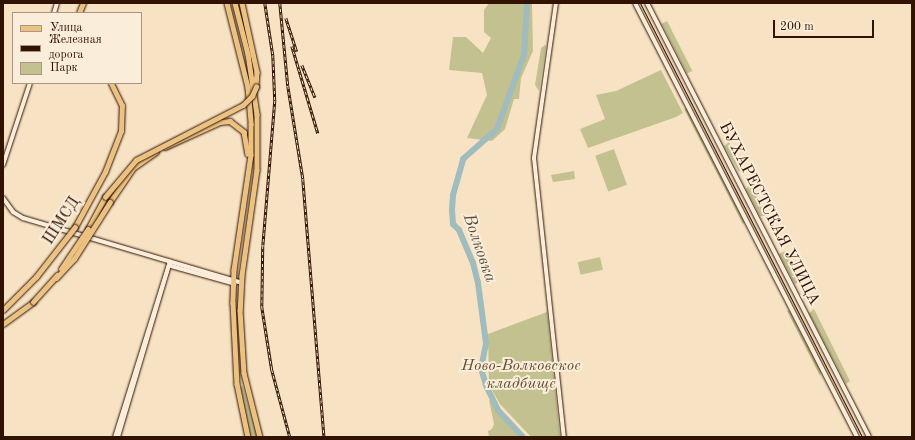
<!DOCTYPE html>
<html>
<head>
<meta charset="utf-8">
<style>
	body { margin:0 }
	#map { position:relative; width:915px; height:440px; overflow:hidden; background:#f7e3c4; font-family:"Old Standard TT",serif }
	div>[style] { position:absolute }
	.green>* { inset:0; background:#c3c190; transform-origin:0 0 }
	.river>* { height:6px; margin:-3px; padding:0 3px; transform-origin:3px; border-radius:3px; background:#a1bcbd }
	.roads { filter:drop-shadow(0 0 1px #321302) drop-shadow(0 0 1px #321302) }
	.secondary>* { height:4px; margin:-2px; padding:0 2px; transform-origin:2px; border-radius:2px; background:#faedd9 }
	.primary>* { height:4.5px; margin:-2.25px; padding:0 2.25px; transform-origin:2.25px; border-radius:2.25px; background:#ecc282 }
	.tram>* { height:1px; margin:-0.5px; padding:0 0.5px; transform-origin:0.5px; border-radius:0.5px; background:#321302 }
	.rail>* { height:2.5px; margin-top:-1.25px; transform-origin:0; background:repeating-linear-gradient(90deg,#faedd9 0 3px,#321302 0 6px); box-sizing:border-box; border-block:1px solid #321302 }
	.bridges { filter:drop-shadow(0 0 1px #321302) drop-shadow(0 0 1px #321302) }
	.primary-bridge>* { height:4.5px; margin:-2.25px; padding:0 2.25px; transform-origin:2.25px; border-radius:2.25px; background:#ecc282 }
	span { translate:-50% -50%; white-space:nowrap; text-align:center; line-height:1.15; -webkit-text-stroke:4px #faedd9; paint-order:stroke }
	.street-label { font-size:16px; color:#321302 }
	.park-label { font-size:16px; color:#655034; font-style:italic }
	.water-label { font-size:17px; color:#594e43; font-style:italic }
	.frame { position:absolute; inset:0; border:4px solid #321302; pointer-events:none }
	.legend { position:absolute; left:12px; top:12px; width:130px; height:72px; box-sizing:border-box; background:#faedd9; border:1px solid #aa9683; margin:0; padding:5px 7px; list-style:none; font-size:12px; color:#321302 }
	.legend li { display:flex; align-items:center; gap:8px; height:20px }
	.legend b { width:20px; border:1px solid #aa9683 }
	.scale { position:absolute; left:773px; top:20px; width:101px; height:18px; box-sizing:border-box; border:2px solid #321302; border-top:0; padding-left:5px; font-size:12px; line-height:14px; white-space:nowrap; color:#321302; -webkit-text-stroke:3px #faedd9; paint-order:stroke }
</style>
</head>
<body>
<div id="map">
	<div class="green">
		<div style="clip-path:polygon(489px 3px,532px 3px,533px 51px,521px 78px,519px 99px,514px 99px,505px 129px,492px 141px,467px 138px,487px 95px,482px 73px,449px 70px,453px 37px,466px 37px,483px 53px,491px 38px,484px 32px,484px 10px)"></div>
		<div style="left:667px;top:21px;width:56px;height:6px;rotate:63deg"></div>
		<div style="clip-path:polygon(545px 45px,546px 46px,539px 91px,535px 85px,541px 48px)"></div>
		<div style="clip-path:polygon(661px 70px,683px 113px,676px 117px,588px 148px,580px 129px,605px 119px,596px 95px,616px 91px)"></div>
		<div style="left:686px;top:108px;width:129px;height:2px;rotate:63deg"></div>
		<div style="clip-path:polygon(729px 142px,742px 167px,739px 172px,724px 146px)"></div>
		<div style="left:614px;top:149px;width:38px;height:20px;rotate:70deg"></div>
		<div style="clip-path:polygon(574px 171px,575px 179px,553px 182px,551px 175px)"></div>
		<div style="clip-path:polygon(750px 184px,766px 216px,760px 216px,746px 189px)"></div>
		<div style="clip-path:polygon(785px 251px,800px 281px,795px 284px,779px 254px)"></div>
		<div style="left:600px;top:257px;width:13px;height:23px;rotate:77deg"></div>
		<div style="clip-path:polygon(814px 309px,850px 381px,846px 384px,809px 313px)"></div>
		<div style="clip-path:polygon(789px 310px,821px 372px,820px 376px,787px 311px)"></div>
		<div style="clip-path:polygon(547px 312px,560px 437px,531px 437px,500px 404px,489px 385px,488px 334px)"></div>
		<div style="clip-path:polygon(242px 386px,243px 387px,257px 437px,251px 437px,240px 388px)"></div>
		<div style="clip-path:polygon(489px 400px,495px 403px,519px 437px,489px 437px,488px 431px,492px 429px,494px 424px)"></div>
	</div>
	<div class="river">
		<div style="left:523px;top:437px;width:37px;rotate:-133deg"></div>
		<div style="left:498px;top:410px;width:28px;rotate:-116deg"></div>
		<div style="left:486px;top:385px;width:17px;rotate:-107deg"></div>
		<div style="left:481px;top:369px;width:26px;rotate:-79deg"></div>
		<div style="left:486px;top:343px;width:61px;rotate:-97.6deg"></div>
		<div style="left:478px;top:283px;width:21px;rotate:-104deg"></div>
		<div style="left:473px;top:263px;width:36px;rotate:-113deg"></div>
		<div style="left:459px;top:230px;width:8px;rotate:-135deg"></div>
		<div style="left:453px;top:224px;width:14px;rotate:-94deg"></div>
		<div style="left:452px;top:210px;width:15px;rotate:-86deg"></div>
		<div style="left:453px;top:195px;width:37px;rotate:-74deg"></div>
		<div style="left:463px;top:159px;width:45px;rotate:-41.4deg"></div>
		<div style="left:497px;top:129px;width:79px;rotate:-70deg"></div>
		<div style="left:524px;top:55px;width:52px;rotate:-86.7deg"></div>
	</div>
	<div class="roads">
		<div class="secondary">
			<div style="left:556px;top:3px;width:157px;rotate:98.1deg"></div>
			<div style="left:534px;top:158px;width:281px;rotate:83.9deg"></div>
			<div style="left:635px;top:3px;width:487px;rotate:62.9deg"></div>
			<div style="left:647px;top:3px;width:487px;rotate:62.9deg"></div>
			<div style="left:54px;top:13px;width:10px;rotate:-73deg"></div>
			<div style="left:3px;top:165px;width:86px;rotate:-71.8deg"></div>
			<div style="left:3px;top:198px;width:17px;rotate:54deg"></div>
			<div style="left:13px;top:212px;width:12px;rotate:31deg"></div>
			<div style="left:23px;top:218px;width:228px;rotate:16.5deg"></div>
			<div style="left:171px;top:266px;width:66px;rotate:15.7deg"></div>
			<div style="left:115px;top:437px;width:183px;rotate:-72.6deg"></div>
			<div style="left:118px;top:437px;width:183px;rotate:-73.5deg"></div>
		</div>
		<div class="primary">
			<div style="left:227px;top:3px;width:87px;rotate:76deg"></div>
			<div style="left:248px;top:87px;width:37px;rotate:85deg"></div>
			<div style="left:251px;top:124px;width:31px;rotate:90deg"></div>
			<div style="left:251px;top:155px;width:116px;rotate:98.4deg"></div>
			<div style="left:234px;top:270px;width:33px;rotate:92deg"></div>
			<div style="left:233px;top:303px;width:81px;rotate:87.2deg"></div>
			<div style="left:237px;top:384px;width:54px;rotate:78.3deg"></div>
			<div style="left:235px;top:3px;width:53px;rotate:75.7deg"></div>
			<div style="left:248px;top:54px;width:61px;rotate:81.5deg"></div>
			<div style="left:257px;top:114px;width:56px;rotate:90deg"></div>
			<div style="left:257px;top:170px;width:107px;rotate:98.1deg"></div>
			<div style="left:242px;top:276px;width:34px;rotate:93deg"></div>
			<div style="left:240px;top:310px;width:63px;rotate:86.4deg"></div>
			<div style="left:244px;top:373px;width:66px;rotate:76deg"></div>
			<div style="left:242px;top:3px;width:71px;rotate:77.7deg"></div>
			<div style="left:257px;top:72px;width:15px;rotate:94deg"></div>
			<div style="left:79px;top:13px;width:11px;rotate:-68deg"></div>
			<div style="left:165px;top:147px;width:60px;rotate:-24.4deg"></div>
			<div style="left:220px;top:122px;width:10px;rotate:-6deg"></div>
			<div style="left:230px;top:121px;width:18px;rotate:38deg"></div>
			<div style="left:244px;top:132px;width:22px;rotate:80deg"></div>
			<div style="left:110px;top:202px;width:41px;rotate:-55.9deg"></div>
			<div style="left:133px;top:168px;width:28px;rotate:-35deg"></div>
			<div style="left:75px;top:227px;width:63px;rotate:-61.4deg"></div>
			<div style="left:105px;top:172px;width:44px;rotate:-68.7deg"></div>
			<div style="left:121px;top:131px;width:25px;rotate:-88deg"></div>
			<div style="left:122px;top:106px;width:25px;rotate:-116deg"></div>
			<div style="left:88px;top:229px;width:36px;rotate:-62deg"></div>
			<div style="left:3px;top:324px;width:37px;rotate:-36deg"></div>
		</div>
	</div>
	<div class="tram">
		<div style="left:640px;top:3px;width:487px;rotate:62.9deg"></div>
	</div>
	<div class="rail">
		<div style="left:265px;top:3px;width:53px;rotate:81.3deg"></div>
		<div style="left:273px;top:55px;width:46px;rotate:87.5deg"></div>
		<div style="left:275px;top:101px;width:145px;rotate:94.7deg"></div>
		<div style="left:263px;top:246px;width:61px;rotate:90.9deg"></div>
		<div style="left:262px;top:307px;width:64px;rotate:81deg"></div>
		<div style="left:272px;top:370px;width:69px;rotate:75deg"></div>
		<div style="left:280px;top:3px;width:83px;rotate:84.5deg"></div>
		<div style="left:288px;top:86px;width:94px;rotate:80.8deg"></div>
		<div style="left:303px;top:179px;width:259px;rotate:85.3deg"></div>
		<div style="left:286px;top:18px;width:35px;rotate:72deg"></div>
		<div style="left:292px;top:46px;width:91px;rotate:73.4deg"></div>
		<div style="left:302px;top:65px;width:35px;rotate:68deg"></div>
	</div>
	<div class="bridges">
		<div class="primary-bridge">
			<div style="left:105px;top:197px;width:48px;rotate:-50deg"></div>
			<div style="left:136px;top:160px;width:120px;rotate:-27.2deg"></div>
			<div style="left:243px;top:105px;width:13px;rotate:-45deg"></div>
			<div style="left:252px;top:96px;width:10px;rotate:-66deg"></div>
			<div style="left:61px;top:269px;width:48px;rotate:-56deg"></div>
			<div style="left:56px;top:278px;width:26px;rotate:-47deg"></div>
			<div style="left:74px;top:259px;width:67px;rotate:-57.7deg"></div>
			<div style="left:33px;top:302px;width:36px;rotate:-48deg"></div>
			<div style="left:3px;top:310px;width:47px;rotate:-45deg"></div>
			<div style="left:36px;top:277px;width:63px;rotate:-52deg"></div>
		</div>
	</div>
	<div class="street-label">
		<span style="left:769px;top:214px;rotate:63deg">БУХАРЕСТСКАЯ УЛИЦА</span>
		<span style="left:62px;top:221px;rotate:-57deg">ШМСД</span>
	</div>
	<div class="park-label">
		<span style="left:521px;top:375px">Ново-Волковское<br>кладбище</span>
	</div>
	<div class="water-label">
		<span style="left:479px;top:248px;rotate:71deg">Волковка</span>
	</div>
	<div class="frame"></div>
	<ul class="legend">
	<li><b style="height:5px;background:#ecc282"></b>Улица</li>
	<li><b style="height:5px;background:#321302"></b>Железная дорога</li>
	<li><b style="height:11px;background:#c3c190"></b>Парк</li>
	</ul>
	<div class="scale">200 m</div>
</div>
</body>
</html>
